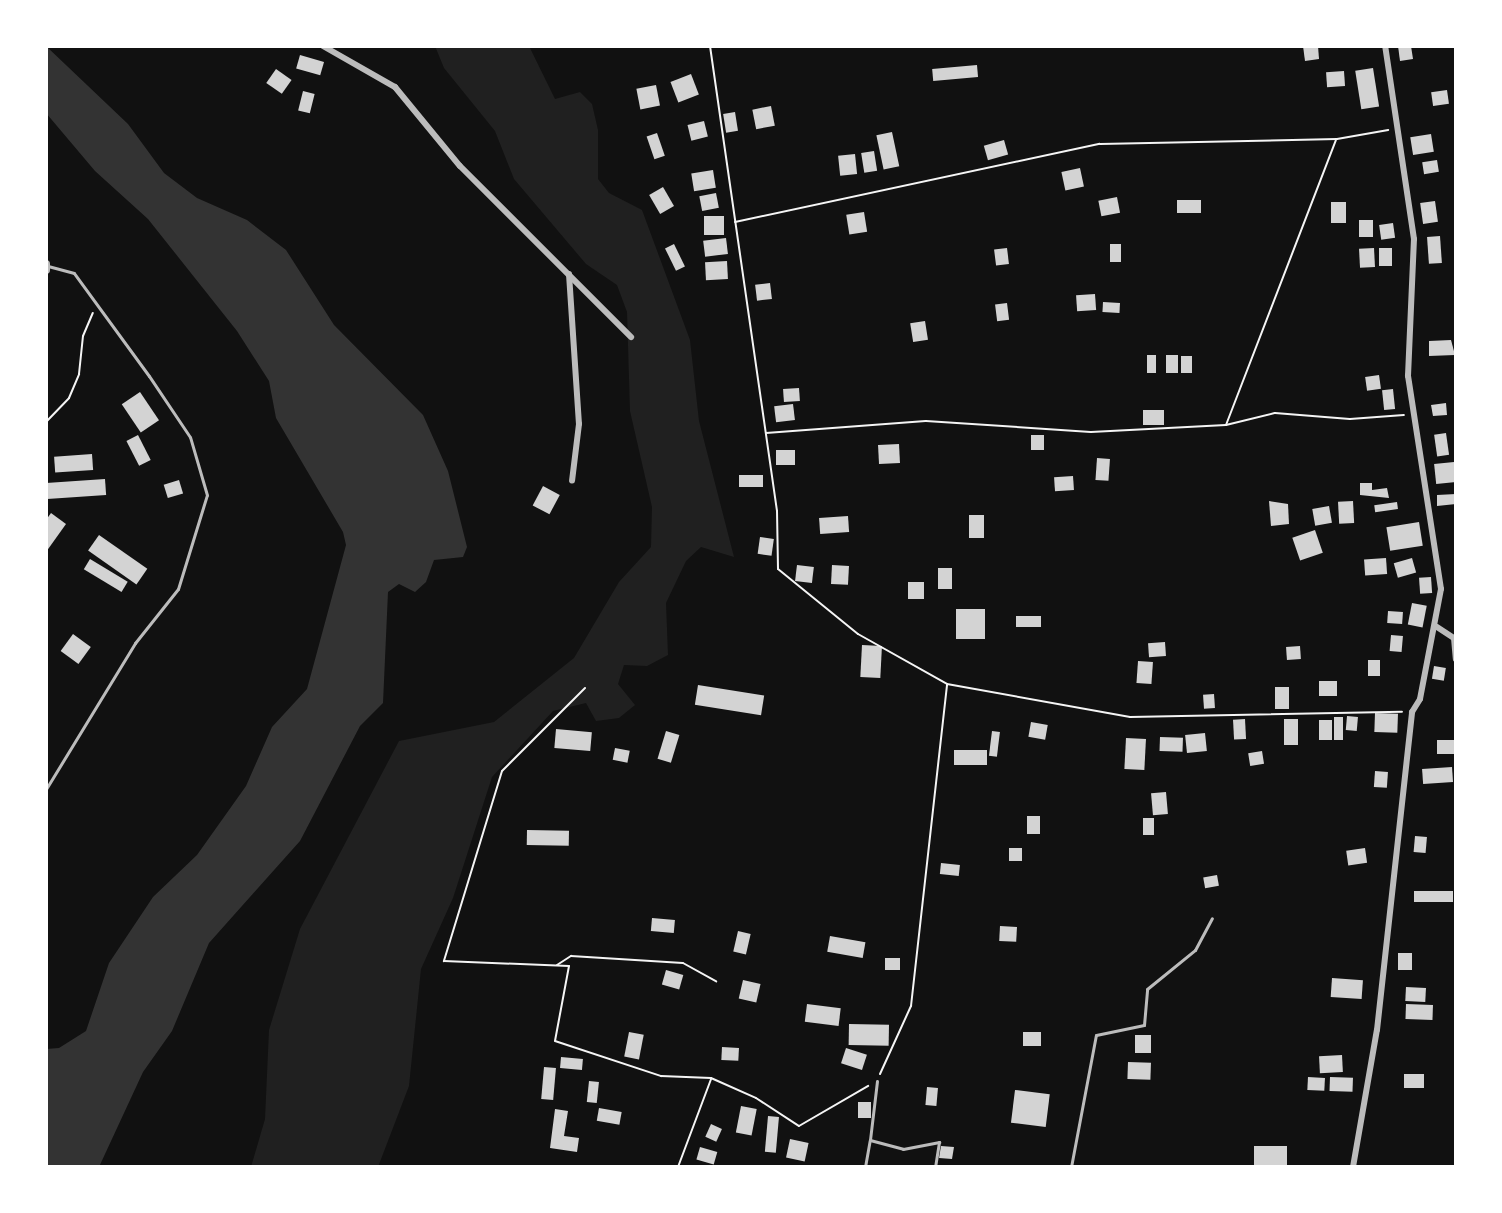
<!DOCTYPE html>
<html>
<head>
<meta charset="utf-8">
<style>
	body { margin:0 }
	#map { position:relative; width:1502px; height:1213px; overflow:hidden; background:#111; font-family:Jost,sans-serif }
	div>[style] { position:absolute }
	.green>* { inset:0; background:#202020 }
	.water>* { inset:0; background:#333 }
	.building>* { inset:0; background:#d3d3d3; transform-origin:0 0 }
	.path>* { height:2px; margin:-1px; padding:0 1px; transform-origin:1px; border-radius:1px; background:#f5f5f5 }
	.service>* { height:3px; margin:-1.5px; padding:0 1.5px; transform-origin:1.5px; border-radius:1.5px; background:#bcbcbc }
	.minor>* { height:6px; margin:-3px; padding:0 3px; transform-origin:3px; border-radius:3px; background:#bcbcbc }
	.tertiary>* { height:8px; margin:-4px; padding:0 4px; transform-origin:4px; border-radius:4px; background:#bcbcbc }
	span { translate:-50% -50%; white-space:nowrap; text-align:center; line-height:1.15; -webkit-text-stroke:8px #fff; paint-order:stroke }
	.frame { position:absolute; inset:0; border:48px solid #fff; pointer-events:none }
</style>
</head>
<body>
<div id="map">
	<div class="green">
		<div style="clip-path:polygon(435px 46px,529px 46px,555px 99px,580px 92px,592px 104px,598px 130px,598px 179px,609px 193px,642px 210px,690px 340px,699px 421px,734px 557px,701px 547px,686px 561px,666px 603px,668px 655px,647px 666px,624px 665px,618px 684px,635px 705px,619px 718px,596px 721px,586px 703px,553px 711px,492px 777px,453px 898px,421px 969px,409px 1086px,378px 1167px,251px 1167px,265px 1119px,269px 1030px,300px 929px,399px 741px,494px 722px,574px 658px,619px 582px,651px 547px,652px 507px,630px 411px,627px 312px,617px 285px,586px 264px,514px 179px,495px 131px,444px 68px)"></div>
	</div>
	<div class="water">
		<div style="clip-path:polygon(46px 46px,128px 124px,164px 173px,197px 198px,247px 220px,286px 250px,334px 325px,423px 415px,448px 471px,467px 547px,463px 557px,434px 560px,426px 582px,415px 592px,399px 584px,388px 592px,383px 703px,360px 726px,300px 841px,209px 943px,172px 1031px,143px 1072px,99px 1167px,46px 1167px,46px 1049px,59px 1048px,86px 1031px,109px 963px,153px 897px,197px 855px,246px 786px,272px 727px,307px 689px,346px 545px,343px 532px,276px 418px,269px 381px,237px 331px,148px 219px,95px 171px,46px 113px)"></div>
	</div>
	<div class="building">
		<div style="clip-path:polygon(1303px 46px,1318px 46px,1319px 59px,1305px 61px)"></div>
		<div style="clip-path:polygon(1398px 46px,1411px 46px,1413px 59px,1400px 61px)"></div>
		<div style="left:300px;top:55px;width:25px;height:14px;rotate:16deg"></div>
		<div style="left:977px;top:65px;width:12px;height:45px;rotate:85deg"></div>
		<div style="left:1373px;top:68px;width:39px;height:18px;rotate:81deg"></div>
		<div style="left:276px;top:69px;width:19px;height:17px;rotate:35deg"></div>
		<div style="left:1344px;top:71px;width:15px;height:18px;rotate:86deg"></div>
		<div style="left:691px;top:74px;width:22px;height:22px;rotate:69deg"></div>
		<div style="left:656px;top:85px;width:21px;height:20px;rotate:79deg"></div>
		<div style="left:1447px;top:90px;width:14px;height:16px;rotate:82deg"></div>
		<div style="left:303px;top:91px;width:12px;height:20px;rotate:14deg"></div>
		<div style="left:771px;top:106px;width:20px;height:19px;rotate:79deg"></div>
		<div style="left:735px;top:112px;width:19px;height:12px;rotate:81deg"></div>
		<div style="left:704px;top:121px;width:16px;height:17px;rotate:76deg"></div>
		<div style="left:892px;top:132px;width:35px;height:16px;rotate:78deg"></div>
		<div style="left:657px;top:133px;width:24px;height:11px;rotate:71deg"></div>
		<div style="left:1431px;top:134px;width:18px;height:21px;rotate:81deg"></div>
		<div style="left:1004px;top:140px;width:15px;height:21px;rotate:74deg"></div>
		<div style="left:874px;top:151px;width:20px;height:13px;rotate:81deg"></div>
		<div style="left:855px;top:154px;width:20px;height:17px;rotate:84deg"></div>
		<div style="left:1437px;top:160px;width:12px;height:15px;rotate:81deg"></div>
		<div style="left:1080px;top:168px;width:19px;height:19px;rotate:78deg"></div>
		<div style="left:713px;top:170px;width:18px;height:22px;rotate:81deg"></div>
		<div style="left:663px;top:187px;width:22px;height:16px;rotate:60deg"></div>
		<div style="left:716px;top:193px;width:15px;height:17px;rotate:79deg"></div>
		<div style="left:1117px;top:197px;width:16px;height:19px;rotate:79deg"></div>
		<div style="left:1177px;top:200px;width:24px;height:13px"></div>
		<div style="left:1435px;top:201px;width:21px;height:15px;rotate:82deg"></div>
		<div style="left:1331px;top:202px;width:15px;height:21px"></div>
		<div style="left:864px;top:212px;width:20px;height:18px;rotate:81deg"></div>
		<div style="left:724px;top:216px;width:19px;height:20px;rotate:90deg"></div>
		<div style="left:1359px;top:220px;width:14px;height:17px"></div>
		<div style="left:1393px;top:223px;width:15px;height:14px;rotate:82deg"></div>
		<div style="left:1440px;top:236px;width:27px;height:13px;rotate:86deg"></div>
		<div style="left:726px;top:238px;width:16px;height:23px;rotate:83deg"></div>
		<div style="left:674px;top:244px;width:25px;height:10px;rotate:64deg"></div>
		<div style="left:1110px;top:244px;width:11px;height:18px"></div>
		<div style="left:1007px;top:248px;width:16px;height:13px;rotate:83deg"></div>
		<div style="left:1374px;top:248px;width:19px;height:15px;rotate:87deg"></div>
		<div style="left:1379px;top:248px;width:13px;height:18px"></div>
		<div style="left:727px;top:261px;width:18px;height:22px;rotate:87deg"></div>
		<div style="left:770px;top:283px;width:16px;height:15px;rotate:83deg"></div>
		<div style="left:1095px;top:294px;width:16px;height:19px;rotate:86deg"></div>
		<div style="left:1103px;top:302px;width:17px;height:10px;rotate:3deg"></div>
		<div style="left:1007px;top:303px;width:17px;height:12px;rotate:83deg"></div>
		<div style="left:925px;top:321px;width:19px;height:15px;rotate:81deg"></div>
		<div style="clip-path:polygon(1451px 340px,1455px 355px,1429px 356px,1429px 341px)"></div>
		<div style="left:1147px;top:355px;width:9px;height:18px"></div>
		<div style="left:1166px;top:355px;width:12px;height:18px"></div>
		<div style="left:1181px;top:356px;width:11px;height:17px"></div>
		<div style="left:1379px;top:375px;width:14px;height:14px;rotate:82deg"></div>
		<div style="left:799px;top:388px;width:13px;height:16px;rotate:86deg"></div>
		<div style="left:1393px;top:389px;width:20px;height:11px;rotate:84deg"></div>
		<div style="left:140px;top:392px;width:34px;height:22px;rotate:56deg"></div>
		<div style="clip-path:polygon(1446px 403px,1447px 415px,1433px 416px,1431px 405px)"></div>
		<div style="left:793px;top:404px;width:16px;height:19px;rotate:83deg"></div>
		<div style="left:1164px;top:410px;width:15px;height:21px;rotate:90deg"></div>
		<div style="left:1446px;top:433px;width:22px;height:12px;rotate:82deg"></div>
		<div style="left:138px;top:435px;width:28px;height:13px;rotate:63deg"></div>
		<div style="left:1044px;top:435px;width:15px;height:13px;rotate:90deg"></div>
		<div style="left:899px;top:444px;width:19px;height:21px;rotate:87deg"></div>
		<div style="left:776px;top:450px;width:19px;height:15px"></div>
		<div style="left:92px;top:454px;width:16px;height:38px;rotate:86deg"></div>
		<div style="left:1097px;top:458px;width:13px;height:22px;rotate:4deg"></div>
		<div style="left:1454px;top:462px;width:20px;height:20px;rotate:84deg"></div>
		<div style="left:739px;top:475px;width:24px;height:12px"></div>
		<div style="left:1073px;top:476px;width:14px;height:19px;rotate:86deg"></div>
		<div style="left:105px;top:479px;width:16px;height:59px;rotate:86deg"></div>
		<div style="left:179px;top:480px;width:14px;height:16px;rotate:73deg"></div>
		<div style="clip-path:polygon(1360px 483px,1372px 483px,1372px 490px,1387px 488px,1389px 498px,1360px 495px)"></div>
		<div style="left:543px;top:486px;width:19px;height:22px;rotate:28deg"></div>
		<div style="clip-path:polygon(1456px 494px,1456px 504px,1437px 506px,1437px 495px)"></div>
		<div style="clip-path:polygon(1269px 501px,1288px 504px,1289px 524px,1271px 526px)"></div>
		<div style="left:1353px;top:501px;width:22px;height:15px;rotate:87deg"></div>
		<div style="left:1397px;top:502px;width:7px;height:23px;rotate:82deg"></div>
		<div style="left:1329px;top:506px;width:17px;height:17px;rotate:80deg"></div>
		<div style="clip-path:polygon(51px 513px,66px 524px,46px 552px,46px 520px)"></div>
		<div style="left:969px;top:515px;width:15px;height:23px"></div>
		<div style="left:848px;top:516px;width:16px;height:29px;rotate:86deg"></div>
		<div style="left:1419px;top:522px;width:24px;height:33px;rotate:81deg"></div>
		<div style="left:1315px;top:530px;width:24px;height:24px;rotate:71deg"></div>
		<div style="left:99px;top:535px;width:59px;height:19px;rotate:35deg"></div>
		<div style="left:760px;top:537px;width:14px;height:17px;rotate:8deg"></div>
		<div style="left:1386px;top:558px;width:16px;height:22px;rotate:86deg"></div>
		<div style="left:1412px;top:558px;width:15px;height:19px;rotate:74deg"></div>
		<div style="left:90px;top:559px;width:44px;height:12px;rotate:31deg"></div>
		<div style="left:797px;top:565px;width:17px;height:16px;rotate:7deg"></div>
		<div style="left:832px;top:565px;width:17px;height:19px;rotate:3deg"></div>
		<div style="left:938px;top:568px;width:14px;height:21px"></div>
		<div style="left:1431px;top:577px;width:16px;height:12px;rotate:86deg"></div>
		<div style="left:924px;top:582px;width:17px;height:16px;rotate:90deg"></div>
		<div style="left:1412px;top:603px;width:15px;height:22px;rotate:11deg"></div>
		<div style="left:956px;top:609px;width:29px;height:30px"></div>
		<div style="left:1388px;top:611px;width:15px;height:12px;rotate:4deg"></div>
		<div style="left:1041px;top:616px;width:11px;height:25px;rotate:90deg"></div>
		<div style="left:73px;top:634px;width:22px;height:21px;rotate:36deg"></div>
		<div style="left:1391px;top:635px;width:12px;height:16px;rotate:5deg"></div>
		<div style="left:1165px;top:642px;width:14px;height:17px;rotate:86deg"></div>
		<div style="left:862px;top:645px;width:20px;height:32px;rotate:3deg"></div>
		<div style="left:1300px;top:646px;width:13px;height:14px;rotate:86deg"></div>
		<div style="left:1368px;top:660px;width:12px;height:16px"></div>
		<div style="left:1138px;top:661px;width:15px;height:22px;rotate:4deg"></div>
		<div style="left:1434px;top:666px;width:12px;height:13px;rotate:9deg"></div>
		<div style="left:1337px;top:681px;width:15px;height:18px;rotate:90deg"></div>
		<div style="left:698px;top:685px;width:67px;height:20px;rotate:9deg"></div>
		<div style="left:1275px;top:687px;width:14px;height:22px"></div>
		<div style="left:1214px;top:694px;width:14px;height:11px;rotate:86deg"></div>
		<div style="left:1375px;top:713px;width:23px;height:19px;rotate:2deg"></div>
		<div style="left:1347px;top:716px;width:11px;height:14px;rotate:5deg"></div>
		<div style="left:1334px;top:717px;width:9px;height:23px"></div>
		<div style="left:1245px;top:719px;width:20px;height:12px;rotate:87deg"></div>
		<div style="left:1284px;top:719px;width:14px;height:26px"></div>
		<div style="left:1319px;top:720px;width:13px;height:20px"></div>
		<div style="left:1031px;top:722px;width:17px;height:15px;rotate:10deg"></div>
		<div style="left:556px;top:729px;width:36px;height:19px;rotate:5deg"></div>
		<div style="left:666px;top:731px;width:14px;height:29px;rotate:17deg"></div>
		<div style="left:992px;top:731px;width:8px;height:25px;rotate:7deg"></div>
		<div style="left:1205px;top:733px;width:18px;height:20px;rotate:84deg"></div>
		<div style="left:1160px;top:737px;width:23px;height:14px;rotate:2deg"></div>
		<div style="left:1126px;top:738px;width:20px;height:31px;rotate:3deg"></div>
		<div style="left:1437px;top:740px;width:18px;height:14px"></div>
		<div style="left:615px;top:748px;width:15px;height:12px;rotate:11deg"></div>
		<div style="left:954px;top:750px;width:33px;height:15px"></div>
		<div style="left:1262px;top:751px;width:13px;height:14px;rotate:81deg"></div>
		<div style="left:1452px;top:767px;width:15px;height:30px;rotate:86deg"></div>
		<div style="left:1375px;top:771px;width:13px;height:16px;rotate:4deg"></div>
		<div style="left:1166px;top:792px;width:22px;height:15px;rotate:85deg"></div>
		<div style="left:1027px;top:816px;width:13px;height:18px"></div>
		<div style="left:1143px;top:818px;width:11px;height:17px"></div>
		<div style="left:527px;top:830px;width:42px;height:15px;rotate:1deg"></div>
		<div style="left:1415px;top:836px;width:12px;height:16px;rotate:5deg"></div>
		<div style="left:1009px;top:848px;width:13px;height:13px"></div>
		<div style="left:1365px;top:848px;width:15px;height:19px;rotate:82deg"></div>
		<div style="left:941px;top:863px;width:19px;height:11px;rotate:6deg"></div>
		<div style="left:1217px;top:875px;width:11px;height:14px;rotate:80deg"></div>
		<div style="left:1453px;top:891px;width:11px;height:39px;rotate:90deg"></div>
		<div style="left:652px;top:918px;width:23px;height:13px;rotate:5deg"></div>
		<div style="left:1000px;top:926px;width:17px;height:15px;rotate:3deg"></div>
		<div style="left:738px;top:931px;width:13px;height:21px;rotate:13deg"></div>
		<div style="left:830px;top:936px;width:36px;height:16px;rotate:10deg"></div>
		<div style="left:1398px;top:953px;width:14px;height:17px"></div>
		<div style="left:885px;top:958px;width:15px;height:12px"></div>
		<div style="left:666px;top:970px;width:18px;height:15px;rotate:16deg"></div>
		<div style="left:1332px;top:978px;width:31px;height:19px;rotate:4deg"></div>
		<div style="left:743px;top:980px;width:18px;height:19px;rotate:13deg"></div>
		<div style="left:1406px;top:987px;width:20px;height:14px;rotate:3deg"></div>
		<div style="left:807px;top:1004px;width:34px;height:18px;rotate:7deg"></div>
		<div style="left:1406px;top:1004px;width:27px;height:15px;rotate:2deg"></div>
		<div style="left:849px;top:1024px;width:40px;height:21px;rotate:1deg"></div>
		<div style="left:629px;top:1032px;width:15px;height:25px;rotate:11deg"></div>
		<div style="left:1023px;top:1032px;width:18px;height:14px"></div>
		<div style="left:1135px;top:1035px;width:16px;height:18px"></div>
		<div style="left:722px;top:1047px;width:17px;height:13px;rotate:3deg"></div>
		<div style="left:846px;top:1048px;width:22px;height:16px;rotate:18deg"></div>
		<div style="left:1342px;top:1055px;width:17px;height:23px;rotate:87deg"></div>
		<div style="left:561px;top:1057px;width:22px;height:11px;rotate:5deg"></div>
		<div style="left:1128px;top:1062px;width:23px;height:17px;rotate:2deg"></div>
		<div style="left:544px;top:1067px;width:12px;height:32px;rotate:5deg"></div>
		<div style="left:1404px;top:1074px;width:20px;height:14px"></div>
		<div style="left:1308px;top:1077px;width:17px;height:13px;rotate:3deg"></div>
		<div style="left:1330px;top:1077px;width:23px;height:14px;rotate:2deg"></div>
		<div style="left:589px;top:1081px;width:10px;height:21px;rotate:6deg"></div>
		<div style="left:927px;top:1087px;width:11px;height:18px;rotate:5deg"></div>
		<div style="left:1015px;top:1090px;width:35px;height:33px;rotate:7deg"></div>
		<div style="left:858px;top:1102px;width:13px;height:16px"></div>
		<div style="left:741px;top:1106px;width:16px;height:27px;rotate:11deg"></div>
		<div style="left:599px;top:1108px;width:23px;height:13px;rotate:10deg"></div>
		<div style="clip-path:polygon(555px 1109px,568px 1111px,564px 1136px,579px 1138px,577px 1152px,550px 1148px)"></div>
		<div style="left:768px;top:1116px;width:11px;height:36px;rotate:5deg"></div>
		<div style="left:711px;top:1124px;width:12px;height:14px;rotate:24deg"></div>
		<div style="left:790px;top:1139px;width:19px;height:19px;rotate:12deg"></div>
		<div style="clip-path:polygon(941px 1146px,954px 1147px,952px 1159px,939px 1158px)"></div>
		<div style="left:1254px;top:1146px;width:33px;height:20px"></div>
		<div style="left:700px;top:1147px;width:18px;height:13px;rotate:16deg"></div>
	</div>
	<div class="path">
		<div style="left:710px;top:46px;width:470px;rotate:81.8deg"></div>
		<div style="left:777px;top:511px;width:58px;rotate:89deg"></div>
		<div style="left:778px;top:569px;width:103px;rotate:39.1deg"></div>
		<div style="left:858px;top:634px;width:102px;rotate:29.3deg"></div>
		<div style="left:947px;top:684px;width:186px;rotate:10.2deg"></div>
		<div style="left:1130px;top:717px;width:272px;rotate:-1.1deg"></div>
		<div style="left:735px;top:222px;width:373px;rotate:-12.1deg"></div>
		<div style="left:1100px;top:144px;width:237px;rotate:-1.2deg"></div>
		<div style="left:1337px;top:139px;width:52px;rotate:-10deg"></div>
		<div style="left:46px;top:422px;width:33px;rotate:-46deg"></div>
		<div style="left:69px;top:398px;width:26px;rotate:-67deg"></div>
		<div style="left:79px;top:374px;width:38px;rotate:-84deg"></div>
		<div style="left:83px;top:336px;width:25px;rotate:-67deg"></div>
		<div style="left:1226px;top:425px;width:305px;rotate:-68.9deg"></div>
		<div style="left:766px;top:433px;width:160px;rotate:-4.3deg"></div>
		<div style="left:926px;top:421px;width:165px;rotate:3.8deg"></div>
		<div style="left:1091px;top:432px;width:135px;rotate:-3deg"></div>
		<div style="left:1226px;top:425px;width:50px;rotate:-13.8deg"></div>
		<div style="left:1275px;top:413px;width:75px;rotate:4.6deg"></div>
		<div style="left:1350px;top:419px;width:54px;rotate:-4.2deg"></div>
		<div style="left:585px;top:688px;width:117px;rotate:135deg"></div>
		<div style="left:502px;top:771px;width:199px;rotate:107deg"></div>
		<div style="left:444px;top:961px;width:125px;rotate:2.3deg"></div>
		<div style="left:569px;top:966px;width:76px;rotate:100.6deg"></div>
		<div style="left:555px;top:1041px;width:112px;rotate:18.3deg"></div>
		<div style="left:661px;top:1076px;width:50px;rotate:2.3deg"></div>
		<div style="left:711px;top:1078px;width:49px;rotate:24deg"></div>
		<div style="left:756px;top:1098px;width:51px;rotate:33.1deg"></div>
		<div style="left:799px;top:1126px;width:80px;rotate:-30.1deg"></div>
		<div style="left:557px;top:965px;width:17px;rotate:-33deg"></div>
		<div style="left:571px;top:956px;width:112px;rotate:3.6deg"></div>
		<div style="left:683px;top:963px;width:38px;rotate:29deg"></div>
		<div style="left:880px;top:1074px;width:75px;rotate:-65.5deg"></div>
		<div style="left:911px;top:1006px;width:324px;rotate:-83.6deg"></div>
		<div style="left:678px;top:1167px;width:94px;rotate:-69.4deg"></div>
	</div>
	<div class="service">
		<div style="left:46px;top:789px;width:171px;rotate:-58.6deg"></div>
		<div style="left:135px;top:643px;width:69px;rotate:-51.5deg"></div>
		<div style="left:178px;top:589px;width:98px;rotate:-72.9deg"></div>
		<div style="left:207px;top:495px;width:60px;rotate:-106.3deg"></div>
		<div style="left:190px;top:437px;width:73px;rotate:-123.9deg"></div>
		<div style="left:149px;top:376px;width:127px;rotate:-126.1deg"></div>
		<div style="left:74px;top:273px;width:27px;rotate:-165deg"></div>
		<div style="left:877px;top:1081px;width:59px;rotate:96.8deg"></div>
		<div style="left:870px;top:1140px;width:34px;rotate:15deg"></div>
		<div style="left:903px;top:1149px;width:37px;rotate:-11deg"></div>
		<div style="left:939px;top:1142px;width:25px;rotate:99deg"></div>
		<div style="left:865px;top:1167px;width:27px;rotate:-80deg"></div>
		<div style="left:1071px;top:1167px;width:134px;rotate:-79.3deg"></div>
		<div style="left:1096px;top:1035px;width:49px;rotate:-11.8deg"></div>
		<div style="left:1144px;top:1025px;width:36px;rotate:-85deg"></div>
		<div style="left:1147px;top:989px;width:62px;rotate:-39.1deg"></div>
		<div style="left:1195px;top:950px;width:36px;rotate:-62deg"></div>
	</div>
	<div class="minor">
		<div style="left:323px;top:46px;width:83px;rotate:29.7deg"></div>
		<div style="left:395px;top:87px;width:102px;rotate:50.6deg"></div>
		<div style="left:460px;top:166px;width:242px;rotate:45deg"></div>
		<div style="left:569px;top:274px;width:150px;rotate:86.2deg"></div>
		<div style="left:579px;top:424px;width:57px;rotate:97deg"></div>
		<div style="left:1437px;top:627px;width:20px;rotate:33deg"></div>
		<div style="left:1454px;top:638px;width:21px;rotate:85deg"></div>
		<div style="left:1353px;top:1167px;width:139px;rotate:-80.1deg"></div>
		<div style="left:1377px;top:1030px;width:320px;rotate:-83.7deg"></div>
		<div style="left:1412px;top:712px;width:15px;rotate:-58deg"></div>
		<div style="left:1420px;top:699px;width:112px;rotate:-79.2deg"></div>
		<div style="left:1441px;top:589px;width:216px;rotate:-98.8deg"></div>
		<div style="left:1408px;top:376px;width:137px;rotate:-87.5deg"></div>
		<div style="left:1414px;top:239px;width:195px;rotate:-98.5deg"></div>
	</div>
	<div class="tertiary">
		<div style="left:46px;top:264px;width:6px;rotate:90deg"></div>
	</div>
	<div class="frame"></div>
</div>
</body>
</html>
